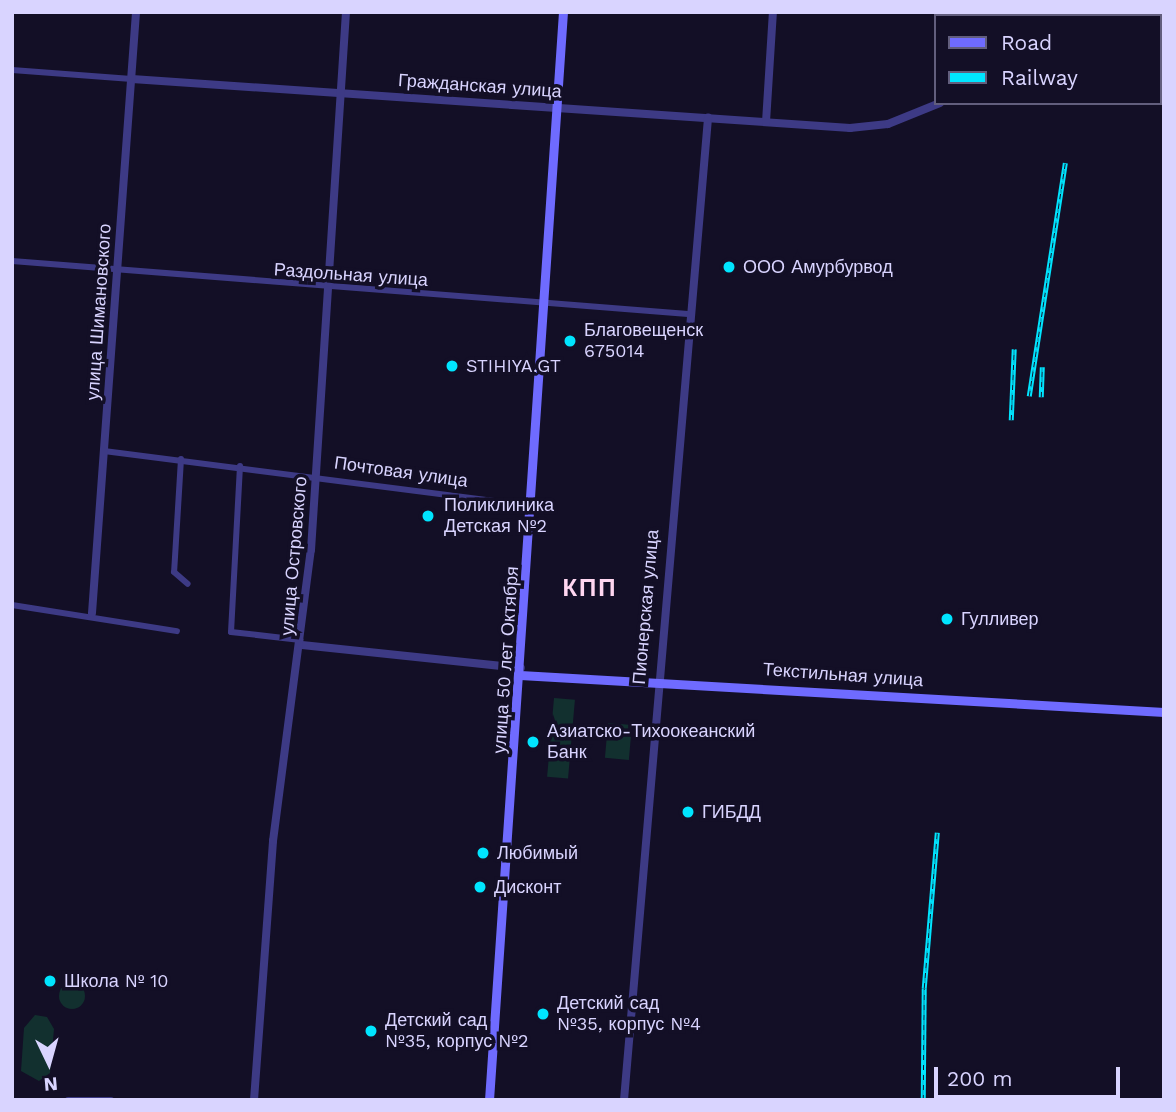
<!DOCTYPE html>
<html>
<head>
<meta charset="utf-8">
<style>
	body { margin:0 }
	#map { position:relative; width:1176px; height:1112px; overflow:hidden; background:#130f26; font-family:"Work Sans",sans-serif }
	div>[style] { position:absolute }
	.green>* { inset:0; background:#12302f; transform-origin:0 0 }
	.round { border-radius:50% }
	.minor>* { height:6px; margin:-3px; padding:0 3px; transform-origin:3px; border-radius:3px; background:#3d3a85 }
	.tertiary>* { height:8px; margin:-4px; padding:0 4px; transform-origin:4px; border-radius:4px; background:#3d3a85 }
	.secondary>* { height:9px; margin:-4.5px; padding:0 4.5px; transform-origin:4.5px; border-radius:4.5px; background:#6f6bff }
	.rail>* { height:4.5px; margin-top:-2.25px; transform-origin:0; background:repeating-linear-gradient(90deg,#130f26 0 5px,#00e5ff 0 10px); box-sizing:border-box; border-block:2px solid #00e5ff }
	.dots>* { width:19px; height:19px; translate:-50% -50%; box-sizing:border-box; border:4px solid #130f26; border-radius:50% }
	span { translate:-50% -50%; white-space:nowrap; text-align:center; line-height:1.15; -webkit-text-stroke:7px #130f26; paint-order:stroke }
	.street-label { font-size:18px; color:#d9d4ff }
	.poi-label { font-size:18px; color:#d9d4ff }
	.left { translate:0 -50%; text-align:left }
	.district-label { font-size:24px; color:#ffd6f0; font-weight:700; letter-spacing:2px }
	.frame { position:absolute; inset:0; border:14px solid #d9d4ff; pointer-events:none }
	.legend { position:absolute; left:934px; top:14px; width:228px; height:91px; box-sizing:border-box; background:#130f26; border:2px solid #625e7d; margin:0; padding:9px 12px; list-style:none; font-size:21px; color:#d9d4ff }
	.legend li { display:flex; align-items:center; gap:14px; height:35px }
	.legend b { width:35px; border:2px solid #625e7d }
	.north { position:absolute; left:14px; top:1028px; width:70px; height:70px; -webkit-text-stroke:5px #130f26; paint-order:stroke; rotate:175deg; font-size:19px; font-weight:700; line-height:28px; text-align:center; color:#d9d4ff }
	.north::after { content:''; display:block; margin:auto; width:24px; height:32px; background:#d9d4ff; clip-path:polygon(50% 0,100% 100%,50% 72%,0 100%) }
	.scale { position:absolute; left:934px; top:1067px; width:186px; height:32px; box-sizing:border-box; border:4px solid #d9d4ff; border-top:0; padding-left:9px; font-size:21px; line-height:24px; white-space:nowrap; color:#d9d4ff; -webkit-text-stroke:5px #130f26; paint-order:stroke }
</style>
</head>
<body>
<div id="map">
	<div class="green">
		<div style="left:554px;top:698px;width:21px;height:79px;rotate:5deg"></div>
		<div style="left:608px;top:723px;width:24px;height:35px;rotate:5deg"></div>
		<div class="round" style="left:59px;top:983px;width:26px;height:26px"></div>
		<div style="clip-path:polygon(35px 1015px,47px 1017px,54px 1029px,50px 1073px,39px 1081px,21px 1071px,24px 1028px)"></div>
	</div>
	<div class="minor">
		<div style="left:1078px;top:16px;width:6px;rotate:-45deg"></div>
		<div style="left:12px;top:70px;width:120px;rotate:4.3deg"></div>
		<div style="left:12px;top:261px;width:678px;rotate:4.48deg"></div>
		<div style="left:104px;top:451px;width:431px;rotate:7.3deg"></div>
		<div style="left:181px;top:459px;width:113px;rotate:93.5deg"></div>
		<div style="left:174px;top:572px;width:18px;rotate:41deg"></div>
		<div style="left:240px;top:466px;width:166px;rotate:93.1deg"></div>
		<div style="left:231px;top:632px;width:70px;rotate:6.5deg"></div>
		<div style="left:12px;top:605px;width:167px;rotate:9deg"></div>
		<div style="left:68px;top:1100px;width:43px"></div>
	</div>
	<div class="tertiary">
		<div style="left:1096px;top:16px;width:6px;rotate:-39deg"></div>
		<div style="left:132px;top:79px;width:720px;rotate:3.9deg"></div>
		<div style="left:850px;top:128px;width:38px;rotate:-6deg"></div>
		<div style="left:888px;top:124px;width:56px;rotate:-22deg"></div>
		<div style="left:766px;top:122px;width:110px;rotate:-86.4deg"></div>
		<div style="left:92px;top:613px;width:603px;rotate:-85.81deg"></div>
		<div style="left:302px;top:645px;width:220px;rotate:6deg"></div>
		<div style="left:254px;top:1100px;width:260px;rotate:-85.8deg"></div>
		<div style="left:273px;top:841px;width:293px;rotate:-82.6deg"></div>
		<div style="left:311px;top:550px;width:539px;rotate:-86.28deg"></div>
		<div style="left:624px;top:1100px;width:986px;rotate:-85.11deg"></div>
	</div>
	<div class="secondary">
		<div style="left:520px;top:675px;width:645px;rotate:3.29deg"></div>
		<div style="left:489px;top:1100px;width:1091px;rotate:-86.11deg"></div>
	</div>
	<div class="rail">
		<div style="left:1029px;top:396px;width:236px;rotate:-81.2deg"></div>
		<div style="left:1041px;top:397px;width:30px;rotate:-88deg"></div>
		<div style="left:1011px;top:420px;width:71px;rotate:-87.6deg"></div>
		<div style="left:923px;top:1100px;width:112px;rotate:-89.5deg"></div>
		<div style="left:924px;top:988px;width:156px;rotate:-85.2deg"></div>
	</div>
	<div class="dots">
		<div style="left:729px;top:267px;background:#00e5ff"></div>
		<div style="left:570px;top:341px;background:#00e5ff"></div>
		<div style="left:452px;top:366px;background:#00e5ff"></div>
		<div style="left:428px;top:516px;background:#00e5ff"></div>
		<div style="left:947px;top:619px;background:#00e5ff"></div>
		<div style="left:533px;top:742px;background:#00e5ff"></div>
		<div style="left:688px;top:812px;background:#00e5ff"></div>
		<div style="left:483px;top:853px;background:#00e5ff"></div>
		<div style="left:480px;top:887px;background:#00e5ff"></div>
		<div style="left:50px;top:981px;background:#00e5ff"></div>
		<div style="left:543px;top:1014px;background:#00e5ff"></div>
		<div style="left:371px;top:1031px;background:#00e5ff"></div>
	</div>
	<div class="street-label">
		<span style="left:480px;top:86px;rotate:4deg">Гражданская улица</span>
		<span style="left:351px;top:275px;rotate:4deg">Раздольная улица</span>
		<span style="left:99px;top:312px;rotate:-86deg">улица Шимановского</span>
		<span style="left:401px;top:472px;rotate:8deg">Почтовая улица</span>
		<span style="left:294px;top:556px;rotate:-85deg">улица Островского</span>
		<span style="left:646px;top:607px;rotate:-85deg">Пионерская улица</span>
		<span style="left:506px;top:660px;rotate:-86deg">улица 50 лет Октября</span>
		<span style="left:843px;top:675px;rotate:4deg">Текстильная улица</span>
	</div>
	<div class="poi-label">
		<span class="left" style="left:743px;top:267px">ООО Амурбурвод</span>
		<span class="left" style="left:584px;top:341px">Благовещенск<br>675014</span>
		<span class="left" style="left:466px;top:366px">STIHIYA.GT</span>
		<span class="left" style="left:444px;top:516px">Поликлиника<br>Детская №2</span>
		<span class="left" style="left:961px;top:619px">Гулливер</span>
		<span class="left" style="left:547px;top:742px">Азиатско-Тихоокеанский<br>Банк</span>
		<span class="left" style="left:702px;top:812px">ГИБДД</span>
		<span class="left" style="left:497px;top:853px">Любимый</span>
		<span class="left" style="left:494px;top:887px">Дисконт</span>
		<span class="left" style="left:64px;top:981px">Школа № 10</span>
		<span class="left" style="left:557px;top:1014px">Детский сад<br>№35, корпус №4</span>
		<span class="left" style="left:385px;top:1031px">Детский сад<br>№35, корпус №2</span>
	</div>
	<div class="district-label">
		<span style="left:590px;top:589px">КПП</span>
	</div>
	<div class="frame"></div>
	<ul class="legend">
	<li><b style="height:9px;background:#6f6bff"></b>Road</li>
	<li><b style="height:9px;background:#00e5ff"></b>Railway</li>
	</ul>
	<div class="north">N</div>
	<div class="scale">200 m</div>
</div>
</body>
</html>
